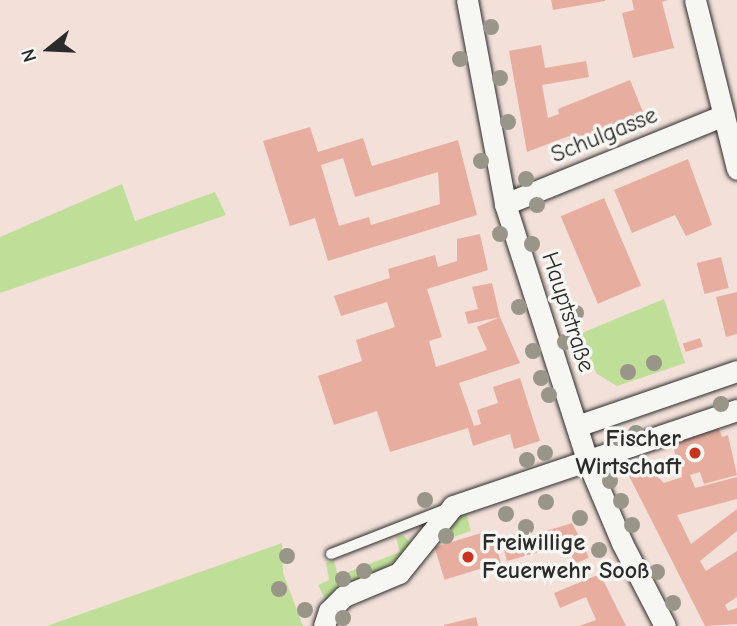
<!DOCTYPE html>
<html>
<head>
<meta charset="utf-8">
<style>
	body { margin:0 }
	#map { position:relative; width:737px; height:626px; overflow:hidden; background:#f2e0d9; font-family:"Comic Neue",sans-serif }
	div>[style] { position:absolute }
	.green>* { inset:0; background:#bfdf98 }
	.building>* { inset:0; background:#e7aea0; transform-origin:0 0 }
	.roads { filter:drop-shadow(0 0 2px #2b2b2b) drop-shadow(0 0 2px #2b2b2b) }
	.service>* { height:10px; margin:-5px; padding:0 5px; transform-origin:5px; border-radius:5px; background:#f6f6f2 }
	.minor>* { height:21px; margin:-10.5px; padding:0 10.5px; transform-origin:10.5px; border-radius:10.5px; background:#f6f6f2 }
	.trees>* { width:16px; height:16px; margin:-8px; border-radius:50%; background:#999588 }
	.dots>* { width:19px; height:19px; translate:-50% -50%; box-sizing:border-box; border:4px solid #f6f6f2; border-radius:50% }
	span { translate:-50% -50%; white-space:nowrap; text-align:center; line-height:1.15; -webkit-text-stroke:7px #f6f6f2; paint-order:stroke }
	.street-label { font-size:24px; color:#2b2b2b }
	.poi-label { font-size:24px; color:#2b2b2b; font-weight:700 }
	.right { translate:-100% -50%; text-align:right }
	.left { translate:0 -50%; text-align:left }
	.north { position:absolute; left:14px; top:14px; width:70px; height:70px; -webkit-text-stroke:5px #f6f6f2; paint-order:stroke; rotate:252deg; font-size:19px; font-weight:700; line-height:28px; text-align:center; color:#2b2b2b }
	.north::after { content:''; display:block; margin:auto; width:24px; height:32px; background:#2b2b2b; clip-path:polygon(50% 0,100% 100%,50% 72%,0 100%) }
</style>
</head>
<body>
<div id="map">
	<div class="green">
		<div style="clip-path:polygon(122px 184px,135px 221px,215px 192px,226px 215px,0 293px,0 237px)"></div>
		<div style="clip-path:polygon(664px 299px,685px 363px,617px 386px,597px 374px,577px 335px)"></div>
		<div style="clip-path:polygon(466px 512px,471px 531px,433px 544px,460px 514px)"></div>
		<div style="clip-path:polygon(403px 535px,410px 543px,399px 557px,378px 573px,335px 589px,326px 601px,318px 585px,329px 580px,326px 563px,334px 560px,338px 576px,400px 552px,396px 537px)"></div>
		<div style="clip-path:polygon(282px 543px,283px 573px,303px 626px,47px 626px)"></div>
	</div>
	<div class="building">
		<div style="clip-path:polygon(551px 0,605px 0,605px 1px,553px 10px)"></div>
		<div style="clip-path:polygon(632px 0,668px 0,662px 2px,674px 48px,633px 58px,622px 13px,634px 10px)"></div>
		<div style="clip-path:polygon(541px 45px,545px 68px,586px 61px,589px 77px,542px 85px,548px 118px,559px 114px,558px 109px,630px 80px,643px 112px,571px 142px,569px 136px,527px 152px,509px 51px)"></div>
		<div style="clip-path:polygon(evenodd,310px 127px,318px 152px,363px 138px,372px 166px,458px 140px,477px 215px,328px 261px,315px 218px,290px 226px,263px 141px,310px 127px,343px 158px,355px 197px,438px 172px,440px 204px,371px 225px,369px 217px,339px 226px,321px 165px,343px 158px)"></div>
		<div style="clip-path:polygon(688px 159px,712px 225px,686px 236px,675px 215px,632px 233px,614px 190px)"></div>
		<div style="left:604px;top:198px;width:95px;height:47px;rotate:67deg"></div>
		<div style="clip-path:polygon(480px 234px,488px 270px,427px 289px,442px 337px,429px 341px,436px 367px,487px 350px,477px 327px,500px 317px,468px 324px,465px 312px,478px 309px,472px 287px,492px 283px,500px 317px,520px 363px,459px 383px,474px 426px,481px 424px,477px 410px,498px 403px,493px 387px,520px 378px,540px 441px,514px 449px,510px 434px,473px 446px,468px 428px,390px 452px,377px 411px,334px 425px,318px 376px,362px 361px,356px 340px,395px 327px,387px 302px,341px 316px,334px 296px,390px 278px,388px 269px,435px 255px,438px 267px,457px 261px,457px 239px)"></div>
		<div style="left:721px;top:257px;width:32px;height:25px;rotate:76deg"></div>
		<div style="clip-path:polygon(737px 292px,737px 334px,726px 337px,716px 297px)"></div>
		<div style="left:700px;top:338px;width:9px;height:18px;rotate:72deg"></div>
		<div style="clip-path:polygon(718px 426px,722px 437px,728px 435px,737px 475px,704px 484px,700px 472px,690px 475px,695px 488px,737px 477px,737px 499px,677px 515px,691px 544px,737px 509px,737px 531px,700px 561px,706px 571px,737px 551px,737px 597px,725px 605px,728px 611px,737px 608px,737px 624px,705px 626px,625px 468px,644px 459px,652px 477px,655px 474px,664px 483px,682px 477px,671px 440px)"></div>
		<div style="clip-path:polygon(572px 523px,581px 540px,507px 561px,501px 538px,516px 534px,517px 540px)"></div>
		<div style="left:491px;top:530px;width:34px;height:59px;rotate:73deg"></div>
		<div style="left:582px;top:542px;width:17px;height:15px;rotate:66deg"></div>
		<div style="clip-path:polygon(600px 574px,626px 626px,579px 626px,596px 620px,586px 597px,560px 608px,554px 593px)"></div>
		<div style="clip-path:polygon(476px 617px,478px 626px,444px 626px,444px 625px)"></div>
	</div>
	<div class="roads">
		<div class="service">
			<div style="left:331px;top:554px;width:121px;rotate:-21.3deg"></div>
		</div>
		<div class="minor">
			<div style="left:467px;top:0;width:208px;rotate:79.4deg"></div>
			<div style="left:505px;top:204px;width:269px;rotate:72.2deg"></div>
			<div style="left:587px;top:460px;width:90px;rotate:67.1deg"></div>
			<div style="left:622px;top:543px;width:93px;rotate:62.6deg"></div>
			<div style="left:695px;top:0;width:174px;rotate:76deg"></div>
			<div style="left:505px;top:204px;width:236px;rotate:-22.1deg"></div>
			<div style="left:577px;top:426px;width:169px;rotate:-19deg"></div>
			<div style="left:324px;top:626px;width:16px;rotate:-72deg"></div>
			<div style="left:329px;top:611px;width:21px;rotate:-45deg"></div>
			<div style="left:344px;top:596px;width:60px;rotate:-22.7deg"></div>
			<div style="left:399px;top:573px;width:86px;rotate:-51.1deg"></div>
			<div style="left:453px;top:506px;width:300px;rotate:-18.7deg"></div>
		</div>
	</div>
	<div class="trees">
		<div style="left:491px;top:27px"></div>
		<div style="left:460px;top:59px"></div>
		<div style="left:500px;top:78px"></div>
		<div style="left:508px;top:122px"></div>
		<div style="left:481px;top:161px"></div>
		<div style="left:526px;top:179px"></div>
		<div style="left:537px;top:205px"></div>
		<div style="left:500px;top:234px"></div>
		<div style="left:532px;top:244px"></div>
		<div style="left:519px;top:307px"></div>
		<div style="left:576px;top:313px"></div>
		<div style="left:565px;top:342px"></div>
		<div style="left:533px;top:351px"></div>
		<div style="left:654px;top:363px"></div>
		<div style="left:628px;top:372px"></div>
		<div style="left:541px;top:378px"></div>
		<div style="left:549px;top:395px"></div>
		<div style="left:721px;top:404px"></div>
		<div style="left:636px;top:433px"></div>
		<div style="left:618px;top:438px"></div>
		<div style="left:545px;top:453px"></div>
		<div style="left:527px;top:460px"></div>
		<div style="left:610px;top:481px"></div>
		<div style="left:425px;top:500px"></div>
		<div style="left:621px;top:501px"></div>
		<div style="left:546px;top:502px"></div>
		<div style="left:506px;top:514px"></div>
		<div style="left:580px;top:518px"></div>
		<div style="left:632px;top:525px"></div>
		<div style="left:526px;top:527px"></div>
		<div style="left:446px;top:536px"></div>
		<div style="left:599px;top:550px"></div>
		<div style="left:287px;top:556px"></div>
		<div style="left:364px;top:571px"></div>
		<div style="left:657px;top:572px"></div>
		<div style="left:343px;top:579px"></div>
		<div style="left:279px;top:589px"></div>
		<div style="left:673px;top:603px"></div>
		<div style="left:305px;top:610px"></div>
		<div style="left:343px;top:618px"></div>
	</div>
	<div class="dots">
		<div style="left:695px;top:453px;background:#c8321e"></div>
		<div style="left:468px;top:557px;background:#c8321e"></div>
	</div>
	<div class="street-label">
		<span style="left:604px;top:135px;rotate:-22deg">Schulgasse</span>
		<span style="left:568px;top:312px;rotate:72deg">Hauptstraße</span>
	</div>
	<div class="poi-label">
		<span class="right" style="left:681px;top:453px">Fischer<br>Wirtschaft</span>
		<span class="left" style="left:482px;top:557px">Freiwillige<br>Feuerwehr Sooß</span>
	</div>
	<div class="north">N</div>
</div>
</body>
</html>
